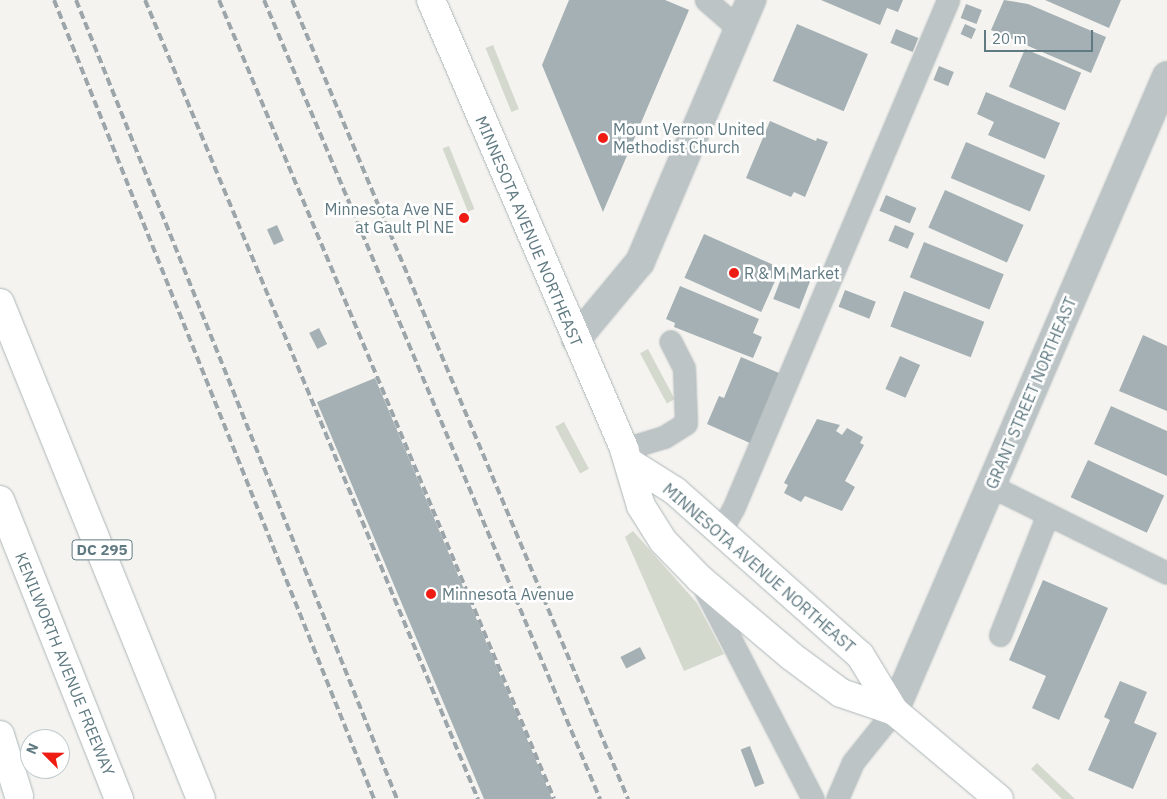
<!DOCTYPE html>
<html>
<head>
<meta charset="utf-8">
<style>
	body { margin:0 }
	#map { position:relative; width:1167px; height:799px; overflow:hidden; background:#f4f3ef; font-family:"IBM Plex Sans",sans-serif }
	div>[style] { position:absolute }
	.green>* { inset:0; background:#d4d9ce; transform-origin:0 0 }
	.building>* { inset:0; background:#a4b0b3; transform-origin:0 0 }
	.roads { filter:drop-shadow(0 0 1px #adb6b9) drop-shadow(0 0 1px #adb6b9) }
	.service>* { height:21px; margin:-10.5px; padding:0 10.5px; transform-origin:10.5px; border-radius:10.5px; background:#bdc4c6 }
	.minor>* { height:28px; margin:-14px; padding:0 14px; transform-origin:14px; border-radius:14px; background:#bdc4c6 }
	.secondary>* { height:28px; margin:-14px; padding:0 14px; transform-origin:14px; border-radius:14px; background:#fff }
	.motorway>* { height:28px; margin:-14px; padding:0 14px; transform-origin:14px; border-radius:14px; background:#fff }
	.rail>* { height:4px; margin-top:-2px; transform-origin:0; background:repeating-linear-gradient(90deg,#9ca6aa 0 8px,transparent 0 12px) }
	.dots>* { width:14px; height:14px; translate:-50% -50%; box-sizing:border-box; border:2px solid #fff; border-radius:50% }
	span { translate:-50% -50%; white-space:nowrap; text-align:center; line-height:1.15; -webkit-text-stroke:5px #fff; paint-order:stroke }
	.shield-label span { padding:1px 4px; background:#fff; border:1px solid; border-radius:4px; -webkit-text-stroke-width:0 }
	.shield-label { font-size:15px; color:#607a82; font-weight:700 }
	.poi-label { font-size:16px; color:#607a82 }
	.left { translate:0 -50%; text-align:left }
	.right { translate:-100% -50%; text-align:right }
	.street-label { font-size:16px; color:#607a82 }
	.north { position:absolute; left:20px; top:729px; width:50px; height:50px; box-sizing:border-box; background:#fff; border:1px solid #bfcacd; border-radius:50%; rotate:293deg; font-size:14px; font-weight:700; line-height:20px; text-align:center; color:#607a82 }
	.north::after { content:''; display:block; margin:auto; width:18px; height:22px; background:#ef1c14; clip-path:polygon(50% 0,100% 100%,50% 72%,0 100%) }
	.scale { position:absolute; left:984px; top:30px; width:109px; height:22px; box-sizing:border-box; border:2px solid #607a82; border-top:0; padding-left:6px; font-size:15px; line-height:18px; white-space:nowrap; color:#607a82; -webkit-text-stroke:4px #fff; paint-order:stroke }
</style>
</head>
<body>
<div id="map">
	<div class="green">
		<div style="left:493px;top:45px;width:69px;height:8px;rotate:68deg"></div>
		<div style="left:449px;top:146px;width:68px;height:7px;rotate:68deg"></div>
		<div style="left:648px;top:349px;width:57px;height:9px;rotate:62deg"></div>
		<div style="left:564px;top:422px;width:53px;height:10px;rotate:62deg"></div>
		<div style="clip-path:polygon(633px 531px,697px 603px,724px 654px,684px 671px,625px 537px)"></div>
		<div style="clip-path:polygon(1037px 763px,1075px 799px,1062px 799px,1031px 769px)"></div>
	</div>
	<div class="building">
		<div style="clip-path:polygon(569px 0,665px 0,689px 10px,603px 212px,542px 65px)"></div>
		<div style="clip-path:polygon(821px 0,903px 0,898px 12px,887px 8px,880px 25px)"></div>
		<div style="clip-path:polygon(1004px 0,1028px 4px,1106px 37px,1091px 73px,991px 30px)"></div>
		<div style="clip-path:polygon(1045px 0,1121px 0,1109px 28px)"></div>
		<div style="left:966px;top:4px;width:17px;height:15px;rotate:21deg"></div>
		<div style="left:797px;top:24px;width:77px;height:62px;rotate:23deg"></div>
		<div style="left:965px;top:24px;width:12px;height:11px;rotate:24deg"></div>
		<div style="left:896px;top:29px;width:24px;height:15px;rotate:22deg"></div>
		<div style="left:1025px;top:49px;width:61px;height:41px;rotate:23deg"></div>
		<div style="left:939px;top:66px;width:16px;height:15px;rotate:22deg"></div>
		<div style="clip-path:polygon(986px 92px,1060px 123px,1045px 159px,988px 135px,994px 122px,977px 114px)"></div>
		<div style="clip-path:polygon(770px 121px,816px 141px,817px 138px,828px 142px,805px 197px,794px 192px,791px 197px,746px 178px)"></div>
		<div style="left:966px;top:142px;width:86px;height:39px;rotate:23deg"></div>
		<div style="left:945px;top:190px;width:86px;height:41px;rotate:24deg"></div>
		<div style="left:886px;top:195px;width:33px;height:17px;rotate:23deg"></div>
		<div style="left:277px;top:225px;width:17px;height:11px;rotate:66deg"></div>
		<div style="left:895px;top:225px;width:21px;height:17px;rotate:23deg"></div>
		<div style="left:704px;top:234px;width:84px;height:48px;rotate:24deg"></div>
		<div style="left:924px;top:242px;width:86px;height:38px;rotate:22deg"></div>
		<div style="left:784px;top:271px;width:28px;height:30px;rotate:21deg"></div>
		<div style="clip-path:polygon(680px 286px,759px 319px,753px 333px,762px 337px,753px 358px,674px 327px,675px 323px,666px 319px)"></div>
		<div style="left:845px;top:290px;width:33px;height:18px;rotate:21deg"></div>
		<div style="left:904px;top:291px;width:86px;height:38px;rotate:21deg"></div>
		<div style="left:319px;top:328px;width:18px;height:11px;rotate:63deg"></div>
		<div style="clip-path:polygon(1143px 335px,1167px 346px,1167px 411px,1119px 391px)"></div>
		<div style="left:900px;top:356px;width:22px;height:36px;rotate:24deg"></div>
		<div style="clip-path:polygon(741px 357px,779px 373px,750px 443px,707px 424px,719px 396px,724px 398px)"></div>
		<div style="clip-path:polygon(375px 378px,535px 758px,552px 799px,484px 799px,317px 402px)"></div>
		<div style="clip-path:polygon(1111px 406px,1167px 431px,1167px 476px,1094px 444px)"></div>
		<div style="clip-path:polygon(817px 419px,840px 425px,836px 431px,842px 435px,847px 428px,863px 437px,860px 443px,864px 445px,845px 481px,855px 487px,842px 511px,805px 496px,801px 502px,784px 493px,788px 485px,784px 483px)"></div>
		<div style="left:1088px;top:460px;width:84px;height:41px;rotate:25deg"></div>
		<div style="clip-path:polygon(1043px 580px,1108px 608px,1059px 720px,1032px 708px,1046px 676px,1009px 660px)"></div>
		<div style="left:640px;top:647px;width:13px;height:22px;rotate:63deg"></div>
		<div style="clip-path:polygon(1120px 681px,1147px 692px,1134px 723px,1157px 733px,1133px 789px,1088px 770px,1110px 720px,1104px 717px)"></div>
		<div style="left:750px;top:746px;width:40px;height:10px;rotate:69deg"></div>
	</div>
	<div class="roads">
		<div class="service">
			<div style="left:706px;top:0;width:44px;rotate:41.3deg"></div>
			<div style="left:624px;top:449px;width:42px;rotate:-16.7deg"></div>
			<div style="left:664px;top:437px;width:26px;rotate:-32deg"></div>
			<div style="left:686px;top:423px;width:55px;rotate:-92.1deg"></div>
			<div style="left:684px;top:368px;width:30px;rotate:-117deg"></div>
			<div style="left:991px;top:486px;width:196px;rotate:26.3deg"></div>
			<div style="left:720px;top:532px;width:26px;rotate:-61deg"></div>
			<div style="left:733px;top:509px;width:553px;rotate:-67.1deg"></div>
			<div style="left:703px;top:586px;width:240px;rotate:62.7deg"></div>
			<div style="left:1000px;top:635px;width:130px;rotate:-68.4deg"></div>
			<div style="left:837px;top:799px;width:40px;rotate:-66.6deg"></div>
			<div style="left:853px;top:762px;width:65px;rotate:-51.2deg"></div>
		</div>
		<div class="minor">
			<div style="left:576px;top:339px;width:100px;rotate:-50.3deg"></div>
			<div style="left:640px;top:262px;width:285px;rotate:-67deg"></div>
			<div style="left:894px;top:711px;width:691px;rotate:-66.74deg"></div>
		</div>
		<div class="secondary">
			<div style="left:431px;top:0;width:489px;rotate:66.7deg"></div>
			<div style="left:624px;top:449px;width:59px;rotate:73.4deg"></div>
			<div style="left:641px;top:506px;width:41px;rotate:57.8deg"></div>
			<div style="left:663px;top:541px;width:53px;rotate:45.8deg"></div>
			<div style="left:700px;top:579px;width:119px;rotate:40.2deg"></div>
			<div style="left:791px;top:656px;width:62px;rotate:36.5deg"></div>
			<div style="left:841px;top:693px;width:56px;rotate:18.8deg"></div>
			<div style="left:629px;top:462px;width:54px;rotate:32.2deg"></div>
			<div style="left:675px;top:491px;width:247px;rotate:41.6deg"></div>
			<div style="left:860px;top:655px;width:66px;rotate:58.7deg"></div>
			<div style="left:894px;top:711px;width:137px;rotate:40deg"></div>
		</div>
		<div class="motorway">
			<div style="left:0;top:303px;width:535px;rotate:67.94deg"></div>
			<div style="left:0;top:500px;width:322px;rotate:68.3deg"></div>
			<div style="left:0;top:735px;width:64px;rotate:72.7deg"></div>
		</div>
	</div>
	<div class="rail">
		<div style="left:54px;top:0;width:861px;rotate:68.17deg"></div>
		<div style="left:76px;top:0;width:861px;rotate:68.11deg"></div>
		<div style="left:145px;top:0;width:866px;rotate:67.38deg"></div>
		<div style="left:219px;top:0;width:866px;rotate:67.25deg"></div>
		<div style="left:264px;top:0;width:867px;rotate:67.19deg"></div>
		<div style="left:292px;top:0;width:867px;rotate:67.19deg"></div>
	</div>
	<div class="dots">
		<div style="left:603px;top:138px;background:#ef1c14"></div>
		<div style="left:464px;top:218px;background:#ef1c14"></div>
		<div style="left:734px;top:273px;background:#ef1c14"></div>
		<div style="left:431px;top:594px;background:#ef1c14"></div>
	</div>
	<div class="shield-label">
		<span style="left:102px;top:550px">DC 295</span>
	</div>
	<div class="poi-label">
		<span class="left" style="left:613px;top:138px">Mount Vernon United<br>Methodist Church</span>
		<span class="right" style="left:454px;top:218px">Minnesota Ave NE<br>at Gault Pl NE</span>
		<span class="left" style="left:744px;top:273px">R &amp; M Market</span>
		<span class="left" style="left:442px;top:594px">Minnesota Avenue</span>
	</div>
	<div class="street-label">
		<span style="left:529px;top:231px;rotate:67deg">MINNESOTA AVENUE NORTHEAST</span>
		<span style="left:1031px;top:393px;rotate:-67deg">GRANT STREET NORTHEAST</span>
		<span style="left:759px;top:568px;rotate:41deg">MINNESOTA AVENUE NORTHEAST</span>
		<span style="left:65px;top:664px;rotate:68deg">KENILWORTH AVENUE FREEWAY</span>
	</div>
	<div class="north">N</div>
	<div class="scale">20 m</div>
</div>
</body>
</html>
